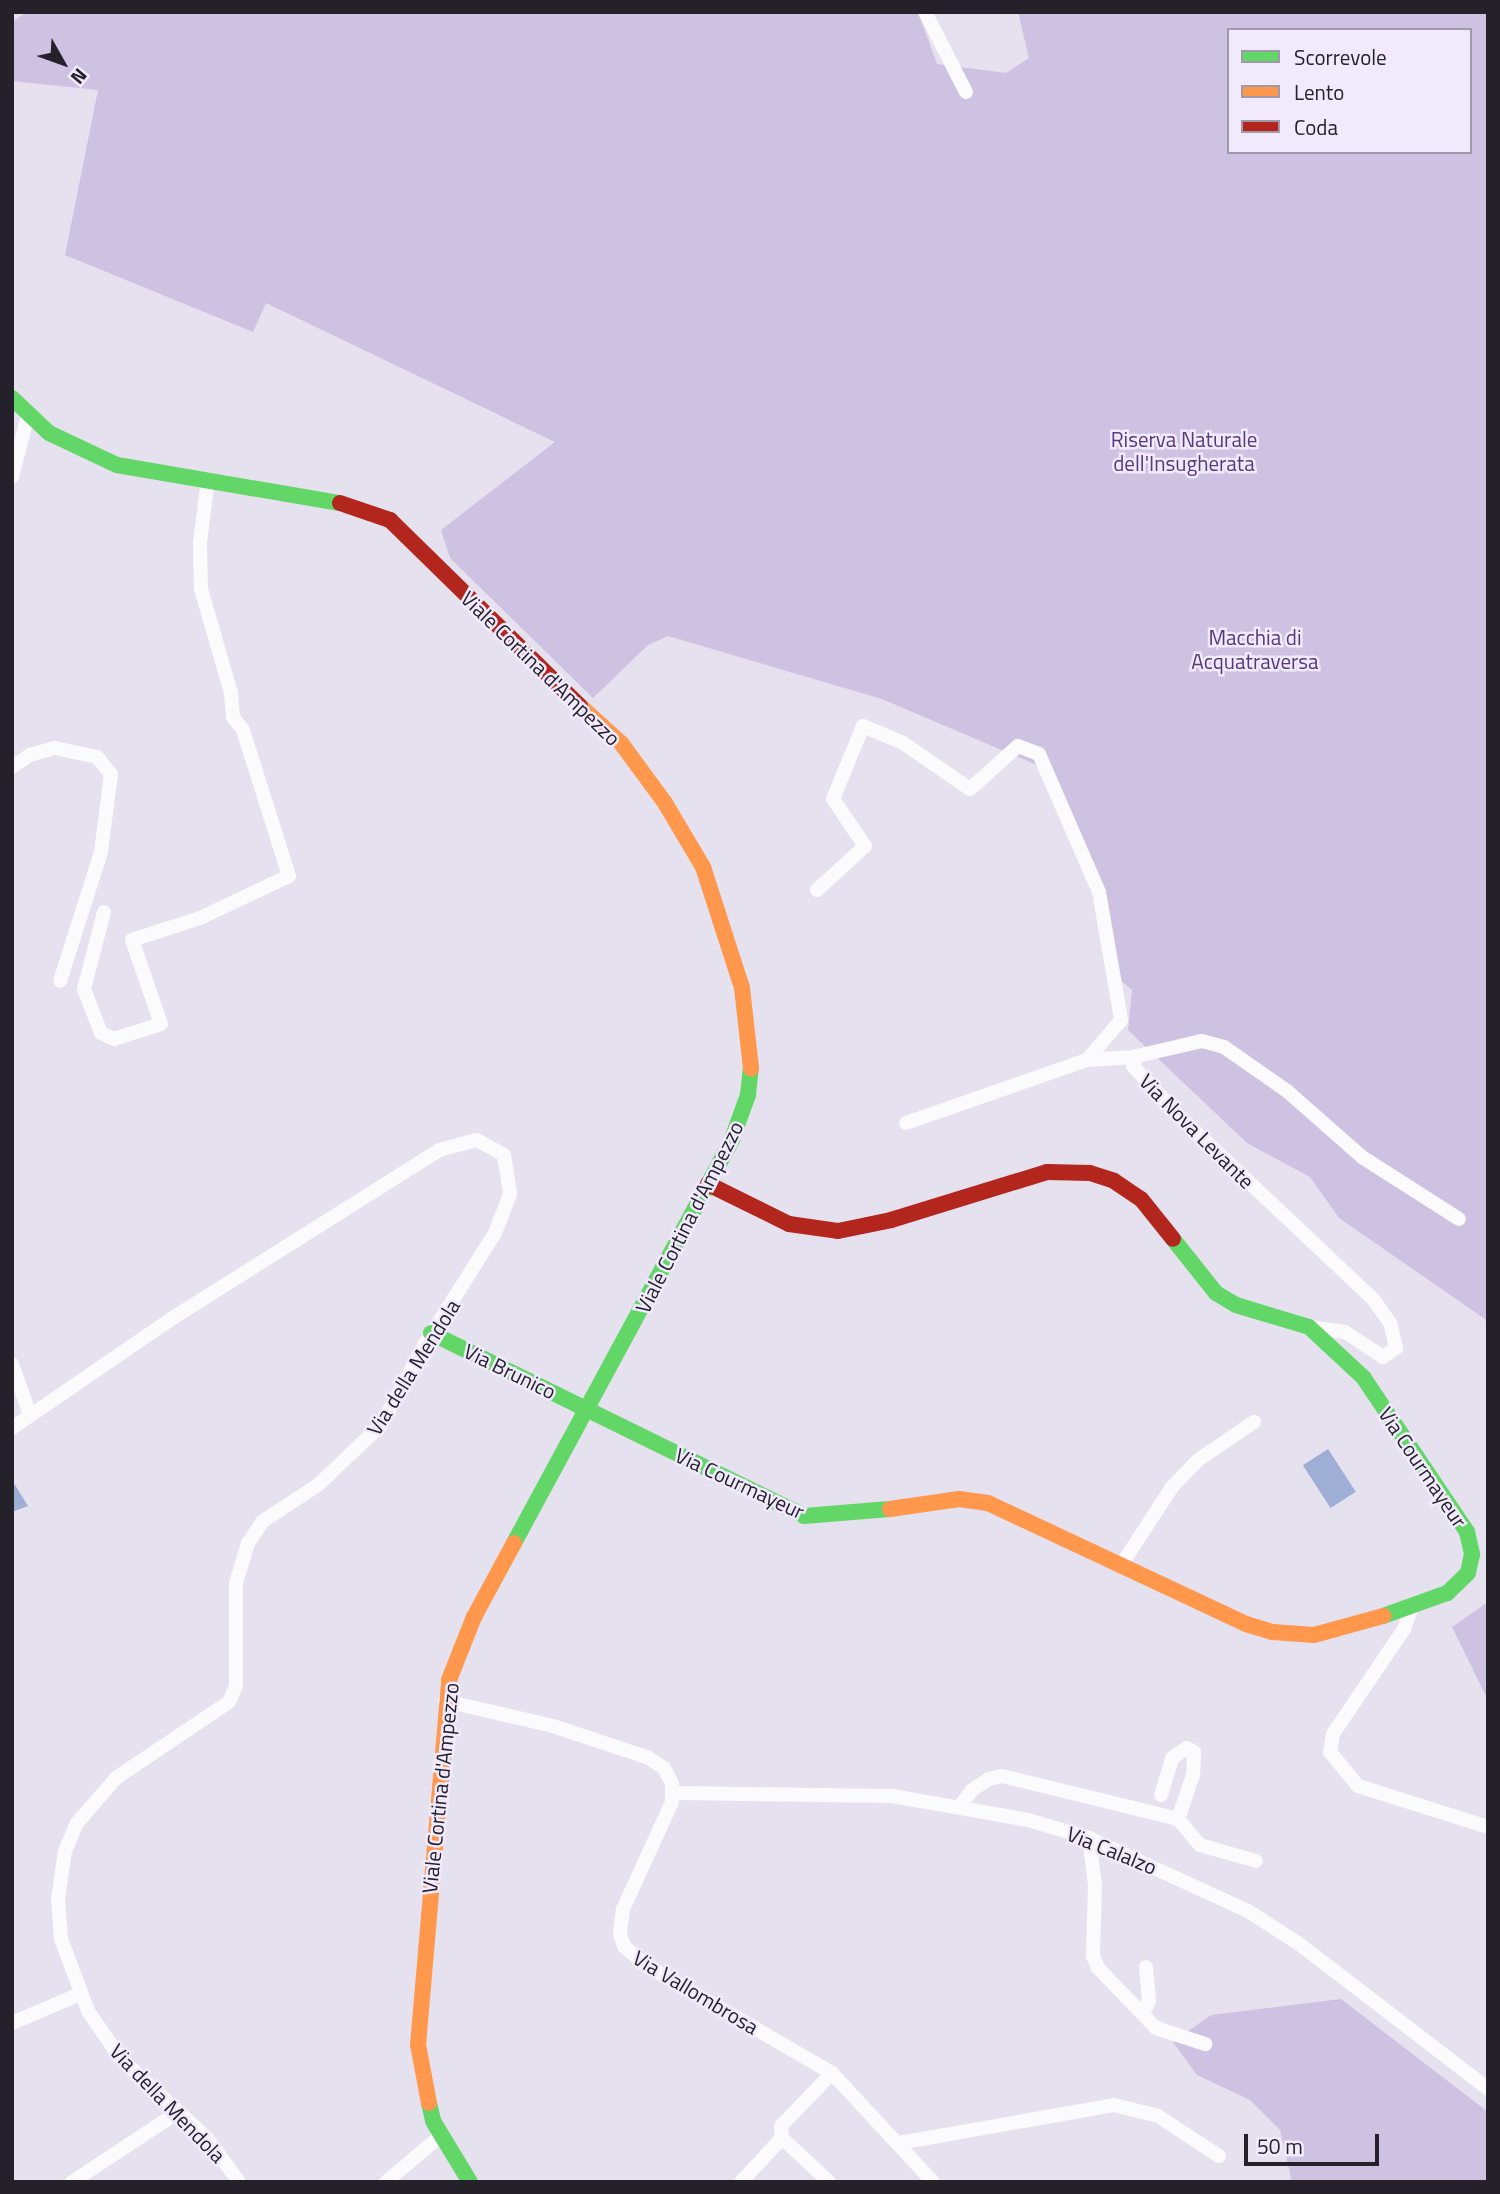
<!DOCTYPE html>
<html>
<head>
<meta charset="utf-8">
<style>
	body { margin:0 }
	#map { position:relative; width:1500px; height:2194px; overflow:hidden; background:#e5e1ee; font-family:"Titillium Web",sans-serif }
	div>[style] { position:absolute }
	.green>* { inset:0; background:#cdc2e1 }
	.water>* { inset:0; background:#9eaed4; transform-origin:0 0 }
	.street>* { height:14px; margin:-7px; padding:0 7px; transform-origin:7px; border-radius:7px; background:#fbfafc }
	.fast>* { height:16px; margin:-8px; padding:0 8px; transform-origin:8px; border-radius:8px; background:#63d668 }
	.slow>* { height:16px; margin:-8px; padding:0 8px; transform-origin:8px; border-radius:8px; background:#ff974d }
	.jam>* { height:16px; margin:-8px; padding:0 8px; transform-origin:8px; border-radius:8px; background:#b3261e }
	span { translate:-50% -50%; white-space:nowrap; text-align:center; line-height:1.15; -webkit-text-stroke:5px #f1eafd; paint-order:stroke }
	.park-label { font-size:21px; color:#563a7b }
	.street-label { font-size:21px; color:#24212a }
	.frame { position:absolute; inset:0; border:14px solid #24212a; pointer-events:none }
	.legend { position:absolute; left:1227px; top:28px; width:245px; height:126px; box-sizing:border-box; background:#f1eafd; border:2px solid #9f9aa9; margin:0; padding:9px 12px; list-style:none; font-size:21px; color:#24212a }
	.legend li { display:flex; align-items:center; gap:14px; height:35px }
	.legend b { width:35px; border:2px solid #9f9aa9 }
	.north { position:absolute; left:28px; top:28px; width:70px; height:70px; -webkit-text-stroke:5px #f1eafd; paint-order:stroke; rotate:130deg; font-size:19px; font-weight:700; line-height:28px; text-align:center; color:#24212a }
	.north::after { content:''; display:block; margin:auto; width:24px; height:32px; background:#24212a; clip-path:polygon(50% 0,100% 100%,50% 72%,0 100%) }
	.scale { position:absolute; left:1244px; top:2134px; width:135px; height:32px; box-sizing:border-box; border:4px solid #24212a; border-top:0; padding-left:9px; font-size:21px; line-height:24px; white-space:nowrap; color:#24212a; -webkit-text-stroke:5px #f1eafd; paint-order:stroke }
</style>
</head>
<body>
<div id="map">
	<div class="green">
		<div style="clip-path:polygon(evenodd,27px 12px,918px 12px,937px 64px,1006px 73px,1029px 58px,1018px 12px,1488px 12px,1488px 1327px,1485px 1319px,1339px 1218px,1310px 1177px,1247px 1143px,1128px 1030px,1132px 990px,1113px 974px,1107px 899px,1051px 771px,882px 699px,668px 636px,648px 645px,593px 698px,450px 558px,441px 530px,555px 442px,266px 303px,253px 332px,65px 255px,98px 90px,12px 81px,12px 22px,27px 12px,1229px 30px,1470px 30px,1470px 152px,1229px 152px,1229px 30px)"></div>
		<div style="clip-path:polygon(1488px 1602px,1488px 1700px,1452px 1627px)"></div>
		<div style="clip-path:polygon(1341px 1999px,1488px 2112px,1488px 2182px,1292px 2182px,1280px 2130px,1250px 2100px,1197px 2075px,1173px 2042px,1211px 2015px)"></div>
	</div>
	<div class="water">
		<div style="left:1328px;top:1449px;width:51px;height:30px;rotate:57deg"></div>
		<div style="clip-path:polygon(15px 1485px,28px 1506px,12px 1512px,12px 1486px)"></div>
	</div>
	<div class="street">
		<div style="left:925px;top:12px;width:90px;rotate:62.9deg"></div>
		<div style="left:12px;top:477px;width:64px;rotate:-75.5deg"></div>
		<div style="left:12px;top:767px;width:22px;rotate:-34deg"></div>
		<div style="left:30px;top:755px;width:26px;rotate:-16deg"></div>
		<div style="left:55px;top:748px;width:43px;rotate:12.1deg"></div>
		<div style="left:97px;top:757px;width:22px;rotate:51deg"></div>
		<div style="left:111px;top:774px;width:79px;rotate:97.3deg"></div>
		<div style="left:101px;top:852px;width:135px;rotate:107.6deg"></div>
		<div style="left:817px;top:890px;width:65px;rotate:-42.5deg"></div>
		<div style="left:865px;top:846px;width:57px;rotate:-124.2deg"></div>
		<div style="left:833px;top:799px;width:79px;rotate:-67.7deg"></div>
		<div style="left:863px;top:726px;width:43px;rotate:23deg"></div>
		<div style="left:903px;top:743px;width:81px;rotate:34.5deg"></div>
		<div style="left:970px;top:789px;width:64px;rotate:-41.9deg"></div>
		<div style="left:1018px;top:746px;width:22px;rotate:21deg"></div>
		<div style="left:1039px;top:754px;width:150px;rotate:66.5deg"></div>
		<div style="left:1099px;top:892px;width:130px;rotate:80.2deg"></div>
		<div style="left:1121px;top:1020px;width:52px;rotate:130.4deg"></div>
		<div style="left:104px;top:912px;width:80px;rotate:104.6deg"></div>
		<div style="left:84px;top:989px;width:47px;rotate:68.9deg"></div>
		<div style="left:101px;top:1033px;width:14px;rotate:25deg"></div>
		<div style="left:114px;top:1039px;width:49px;rotate:-17.7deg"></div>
		<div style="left:161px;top:1024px;width:89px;rotate:-109deg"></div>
		<div style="left:132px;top:940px;width:71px;rotate:-17.9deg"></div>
		<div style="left:200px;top:918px;width:98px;rotate:-25.3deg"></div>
		<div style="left:289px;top:876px;width:153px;rotate:-107.5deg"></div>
		<div style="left:243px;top:730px;width:16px;rotate:-128deg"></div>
		<div style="left:233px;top:717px;width:24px;rotate:-95deg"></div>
		<div style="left:231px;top:693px;width:108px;rotate:-106.1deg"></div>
		<div style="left:201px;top:589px;width:46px;rotate:-91.2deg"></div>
		<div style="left:200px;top:543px;width:64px;rotate:-82.9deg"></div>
		<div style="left:906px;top:1123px;width:192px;rotate:-19.2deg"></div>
		<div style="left:1087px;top:1060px;width:48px;rotate:-3.6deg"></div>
		<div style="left:1309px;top:1327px;width:36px;rotate:8deg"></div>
		<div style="left:1345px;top:1332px;width:45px;rotate:33.3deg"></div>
		<div style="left:1383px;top:1357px;width:16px;rotate:-35deg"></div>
		<div style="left:1396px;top:1348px;width:26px;rotate:-103deg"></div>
		<div style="left:1390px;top:1323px;width:29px;rotate:-125deg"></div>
		<div style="left:1373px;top:1299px;width:265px;rotate:-136.7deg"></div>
		<div style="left:1180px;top:1117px;width:69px;rotate:-132.7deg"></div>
		<div style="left:1133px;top:1066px;width:11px;rotate:-68deg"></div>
		<div style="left:1137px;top:1056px;width:67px;rotate:-13deg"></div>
		<div style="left:1202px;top:1041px;width:23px;rotate:15deg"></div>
		<div style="left:1224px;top:1047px;width:77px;rotate:34.9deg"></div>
		<div style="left:1287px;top:1091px;width:100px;rotate:41.3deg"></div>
		<div style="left:1362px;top:1157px;width:115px;rotate:32.6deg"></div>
		<div style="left:12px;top:1364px;width:54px;rotate:70.6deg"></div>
		<div style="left:12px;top:1428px;width:193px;rotate:-34.4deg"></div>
		<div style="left:171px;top:1319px;width:317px;rotate:-32.2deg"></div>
		<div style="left:439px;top:1150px;width:39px;rotate:-15deg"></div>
		<div style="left:477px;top:1140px;width:31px;rotate:29deg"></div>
		<div style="left:504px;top:1155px;width:39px;rotate:81deg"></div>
		<div style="left:510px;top:1194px;width:42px;rotate:111deg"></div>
		<div style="left:495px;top:1233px;width:131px;rotate:122.2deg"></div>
		<div style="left:425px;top:1344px;width:92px;rotate:118.5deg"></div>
		<div style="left:381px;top:1425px;width:87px;rotate:136.4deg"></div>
		<div style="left:318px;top:1485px;width:66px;rotate:146.8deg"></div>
		<div style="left:263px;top:1521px;width:27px;rotate:124deg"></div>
		<div style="left:248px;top:1543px;width:42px;rotate:106.7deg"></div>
		<div style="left:236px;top:1583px;width:103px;rotate:90deg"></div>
		<div style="left:236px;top:1686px;width:17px;rotate:114deg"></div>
		<div style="left:229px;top:1702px;width:136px;rotate:146.1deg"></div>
		<div style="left:116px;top:1778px;width:60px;rotate:130.9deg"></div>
		<div style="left:77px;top:1823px;width:30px;rotate:113deg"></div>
		<div style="left:65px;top:1851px;width:49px;rotate:98.3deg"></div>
		<div style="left:58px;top:1899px;width:40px;rotate:85.7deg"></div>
		<div style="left:61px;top:1939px;width:77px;rotate:69.4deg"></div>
		<div style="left:88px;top:2011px;width:58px;rotate:55.5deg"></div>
		<div style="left:121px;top:2059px;width:117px;rotate:42.6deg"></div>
		<div style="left:207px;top:2138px;width:54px;rotate:54deg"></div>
		<div style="left:1122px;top:1564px;width:92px;rotate:-57deg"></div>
		<div style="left:1172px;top:1487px;width:37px;rotate:-46deg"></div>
		<div style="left:1198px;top:1460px;width:68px;rotate:-34.2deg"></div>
		<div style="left:1412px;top:1606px;width:24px;rotate:109deg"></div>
		<div style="left:1404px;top:1629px;width:127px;rotate:124.1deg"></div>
		<div style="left:1333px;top:1734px;width:18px;rotate:99deg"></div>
		<div style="left:1330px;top:1752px;width:44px;rotate:50.5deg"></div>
		<div style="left:1358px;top:1786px;width:136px;rotate:17.5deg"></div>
		<div style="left:445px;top:1701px;width:111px;rotate:13deg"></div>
		<div style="left:553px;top:1726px;width:99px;rotate:18.3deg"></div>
		<div style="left:647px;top:1757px;width:20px;rotate:33deg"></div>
		<div style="left:664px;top:1768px;width:18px;rotate:63deg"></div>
		<div style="left:672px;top:1784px;width:18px;rotate:90deg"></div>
		<div style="left:672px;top:1802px;width:118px;rotate:114.6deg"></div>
		<div style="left:623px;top:1909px;width:25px;rotate:97deg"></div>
		<div style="left:620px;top:1934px;width:13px;rotate:72deg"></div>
		<div style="left:624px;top:1946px;width:27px;rotate:42deg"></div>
		<div style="left:644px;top:1964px;width:217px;rotate:30.1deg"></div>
		<div style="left:832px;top:2073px;width:149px;rotate:47.2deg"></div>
		<div style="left:673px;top:1793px;width:219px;rotate:0.8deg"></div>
		<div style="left:892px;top:1796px;width:138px;rotate:10deg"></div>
		<div style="left:1028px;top:1820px;width:64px;rotate:16.4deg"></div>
		<div style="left:1089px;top:1838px;width:175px;rotate:24.7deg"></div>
		<div style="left:1248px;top:1911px;width:59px;rotate:32.6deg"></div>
		<div style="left:1298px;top:1943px;width:240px;rotate:37.5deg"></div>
		<div style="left:1161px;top:1795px;width:39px;rotate:-73deg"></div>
		<div style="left:1172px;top:1758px;width:18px;rotate:-34deg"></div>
		<div style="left:1187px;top:1748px;width:8px;rotate:30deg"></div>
		<div style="left:1194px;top:1752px;width:23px;rotate:92deg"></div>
		<div style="left:1193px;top:1775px;width:46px;rotate:108.8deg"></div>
		<div style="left:960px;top:1806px;width:20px;rotate:-53deg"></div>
		<div style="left:972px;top:1790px;width:20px;rotate:-33deg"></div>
		<div style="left:989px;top:1779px;width:13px;rotate:-13deg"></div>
		<div style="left:1002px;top:1776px;width:181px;rotate:13.7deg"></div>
		<div style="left:1178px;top:1819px;width:34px;rotate:50deg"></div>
		<div style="left:1200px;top:1845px;width:58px;rotate:15.9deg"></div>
		<div style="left:1089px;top:1838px;width:46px;rotate:82.6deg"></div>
		<div style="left:1095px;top:1884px;width:72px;rotate:91.6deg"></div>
		<div style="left:1093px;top:1956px;width:13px;rotate:67deg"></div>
		<div style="left:1098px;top:1968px;width:83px;rotate:46deg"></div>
		<div style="left:1156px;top:2028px;width:52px;rotate:18.1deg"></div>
		<div style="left:1143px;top:2013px;width:13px;rotate:-63deg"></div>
		<div style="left:1149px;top:2001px;width:34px;rotate:-95deg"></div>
		<div style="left:12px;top:2023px;width:74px;rotate:-23.1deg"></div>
		<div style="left:782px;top:2138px;width:64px;rotate:43.1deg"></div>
		<div style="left:899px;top:2143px;width:218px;rotate:-10deg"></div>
		<div style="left:1114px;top:2105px;width:45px;rotate:14deg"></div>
		<div style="left:1158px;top:2116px;width:73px;rotate:33.3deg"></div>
		<div style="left:72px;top:2182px;width:127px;rotate:-33.4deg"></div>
		<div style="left:386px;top:2182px;width:70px;rotate:-40.3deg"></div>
		<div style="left:741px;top:2182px;width:60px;rotate:-47deg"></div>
		<div style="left:782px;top:2138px;width:12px;rotate:-95deg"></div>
		<div style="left:781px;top:2126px;width:74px;rotate:-46.1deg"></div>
	</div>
	<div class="fast">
		<div style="left:12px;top:398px;width:51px;rotate:43.4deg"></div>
		<div style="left:49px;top:433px;width:75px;rotate:25.2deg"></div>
		<div style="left:117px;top:465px;width:226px;rotate:9.7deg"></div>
		<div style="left:1173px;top:1239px;width:69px;rotate:51.5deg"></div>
		<div style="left:1216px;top:1293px;width:23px;rotate:31deg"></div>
		<div style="left:1236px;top:1305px;width:76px;rotate:16.8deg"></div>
		<div style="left:1309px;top:1327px;width:74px;rotate:42.8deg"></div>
		<div style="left:1363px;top:1377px;width:187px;rotate:56.1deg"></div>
		<div style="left:1467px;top:1532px;width:23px;rotate:77deg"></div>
		<div style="left:1472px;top:1554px;width:19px;rotate:102deg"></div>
		<div style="left:1468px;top:1573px;width:29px;rotate:136deg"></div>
		<div style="left:1447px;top:1593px;width:68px;rotate:160.2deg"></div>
		<div style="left:431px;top:1333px;width:415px;rotate:26.1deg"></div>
		<div style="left:804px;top:1516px;width:86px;rotate:-4.7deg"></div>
		<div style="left:514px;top:1543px;width:459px;rotate:-61.6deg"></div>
		<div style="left:732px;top:1139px;width:47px;rotate:-70deg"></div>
		<div style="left:748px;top:1095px;width:27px;rotate:-84deg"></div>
		<div style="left:429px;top:2103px;width:18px;rotate:77deg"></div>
		<div style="left:433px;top:2121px;width:71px;rotate:58.8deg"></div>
	</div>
	<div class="slow">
		<div style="left:580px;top:706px;width:55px;rotate:42.1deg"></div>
		<div style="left:621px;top:743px;width:74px;rotate:53.7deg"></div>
		<div style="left:665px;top:803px;width:74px;rotate:59.3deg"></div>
		<div style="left:703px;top:867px;width:127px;rotate:72.1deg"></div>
		<div style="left:742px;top:988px;width:81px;rotate:83.6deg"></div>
		<div style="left:890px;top:1509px;width:70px;rotate:-8.2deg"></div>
		<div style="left:959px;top:1499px;width:29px;rotate:8deg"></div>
		<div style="left:988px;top:1503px;width:285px;rotate:25.1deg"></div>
		<div style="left:1246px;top:1624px;width:28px;rotate:17deg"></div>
		<div style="left:1273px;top:1632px;width:41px;rotate:4.2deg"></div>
		<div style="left:1314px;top:1635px;width:72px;rotate:-15.4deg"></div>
		<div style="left:429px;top:2103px;width:59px;rotate:-100.7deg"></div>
		<div style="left:418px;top:2045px;width:366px;rotate:-85.1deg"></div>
		<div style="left:449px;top:1680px;width:68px;rotate:-68.4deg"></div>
		<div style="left:474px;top:1617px;width:84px;rotate:-61.6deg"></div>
	</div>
	<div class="jam">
		<div style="left:340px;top:503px;width:53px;rotate:18.8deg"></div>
		<div style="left:390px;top:520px;width:266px;rotate:44.4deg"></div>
		<div style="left:708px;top:1184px;width:90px;rotate:26.3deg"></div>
		<div style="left:789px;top:1224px;width:49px;rotate:8.1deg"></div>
		<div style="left:838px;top:1231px;width:54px;rotate:-11.7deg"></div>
		<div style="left:891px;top:1220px;width:163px;rotate:-17.1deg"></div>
		<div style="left:1047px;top:1172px;width:43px;rotate:1.3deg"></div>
		<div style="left:1090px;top:1173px;width:25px;rotate:18deg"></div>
		<div style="left:1114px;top:1181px;width:32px;rotate:34deg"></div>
		<div style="left:1141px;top:1199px;width:51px;rotate:51.3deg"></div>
	</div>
	<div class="park-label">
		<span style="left:1184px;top:451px">Riserva Naturale<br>dell'Insugherata</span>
		<span style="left:1255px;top:649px">Macchia di<br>Acquatraversa</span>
	</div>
	<div class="street-label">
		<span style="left:541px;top:668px;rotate:44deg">Viale Cortina d'Ampezzo</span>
		<span style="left:1197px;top:1131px;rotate:45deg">Via Nova Levante</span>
		<span style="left:689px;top:1217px;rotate:-63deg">Viale Cortina d'Ampezzo</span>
		<span style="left:413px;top:1367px;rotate:-58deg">Via della Mendola</span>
		<span style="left:510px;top:1371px;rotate:26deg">Via Brunico</span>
		<span style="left:1423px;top:1467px;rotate:56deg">Via Courmayeur</span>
		<span style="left:740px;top:1483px;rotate:25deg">Via Courmayeur</span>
		<span style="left:440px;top:1788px;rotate:-84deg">Viale Cortina d'Ampezzo</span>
		<span style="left:1112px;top:1850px;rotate:22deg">Via Calalzo</span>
		<span style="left:696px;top:1992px;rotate:31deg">Via Vallombrosa</span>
		<span style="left:168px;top:2103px;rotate:46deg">Via della Mendola</span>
	</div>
	<div class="frame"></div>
	<ul class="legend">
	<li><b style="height:9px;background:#63d668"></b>Scorrevole</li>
	<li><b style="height:9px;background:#ff974d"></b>Lento</li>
	<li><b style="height:9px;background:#b3261e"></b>Coda</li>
	</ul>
	<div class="north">N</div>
	<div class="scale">50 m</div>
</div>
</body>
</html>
